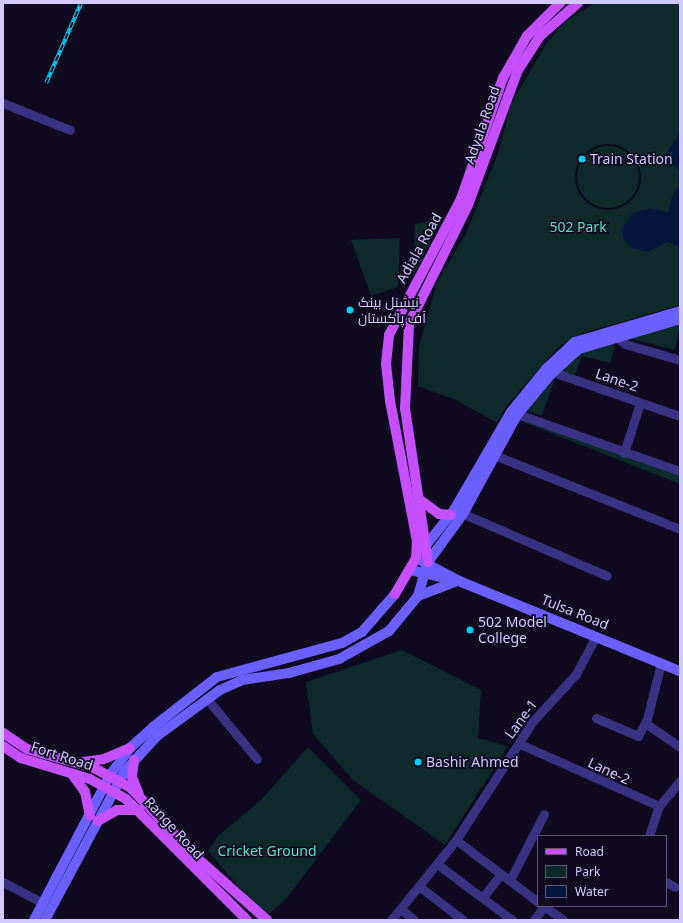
<!DOCTYPE html>
<html>
<head>
<meta charset="utf-8">
<style>
	body { margin:0 }
	#map { position:relative; width:683px; height:923px; overflow:hidden; background:#0f0a1f; font-family:"Noto Sans",Cairo,sans-serif }
	div>[style] { position:absolute }
	.green>* { inset:0; background:#0d2929 }
	.water>* { inset:0; background:#05173d }
	.street>* { height:9px; margin:-4.5px; padding:0 4.5px; transform-origin:4.5px; border-radius:4.5px; background:#393282 }
	.secondary>* { height:10px; margin:-5px; padding:0 5px; transform-origin:5px; border-radius:5px; background:#6b60ff }
	.primary>* { height:10px; margin:-5px; padding:0 5px; transform-origin:5px; border-radius:5px; background:#c650ff }
	.rail>* { height:3.5px; margin-top:-1.75px; transform-origin:0; background:repeating-linear-gradient(90deg,#0f0a1f 0 6px,#00cff4 0 12px); box-sizing:border-box; border-block:1px solid #00cff4 }
	.rail>.ring { margin:-1px; padding:0; box-sizing:content-box; background:none; border:2px solid #0f0a1f; border-radius:50% }
	.dots>* { width:11px; height:11px; translate:-50% -50%; box-sizing:border-box; border:2px solid #0f0a1f; border-radius:50% }
	span { translate:-50% -50%; white-space:nowrap; text-align:center; line-height:1.15; -webkit-text-stroke:3.5px #0f0a1f; paint-order:stroke }
	.street-label { font-size:14px; color:#d1c9ff }
	.poi-label { font-size:14px; color:#d1c9ff }
	.left { translate:0 -50%; text-align:left }
	.park-label { font-size:14px; color:#4ce8c8 }
	.frame { position:absolute; inset:0; border:4px solid #d1c9ff; pointer-events:none }
	.legend { position:absolute; left:537px; top:835px; width:130px; height:72px; box-sizing:border-box; background:#0f0a1f; border:1px solid #5d5679; margin:0; padding:5px 7px; list-style:none; font-size:12px; color:#d1c9ff }
	.legend li { display:flex; align-items:center; gap:8px; height:20px }
	.legend b { width:20px; border:1px solid #5d5679 }
</style>
</head>
<body>
<div id="map">
	<div class="green">
		<div style="clip-path:polygon(595px 3px,680px 3px,680px 305px,586px 332px,559px 346px,505px 408px,497px 423px,456px 400px,418px 386px,419px 347px,437px 283px,466px 233px,498px 153px,511px 104px,546px 44px,564px 23px)"></div>
		<div style="clip-path:polygon(441px 219px,413px 277px,415px 224px)"></div>
		<div style="clip-path:polygon(400px 238px,398px 287px,371px 296px,351px 240px)"></div>
		<div style="clip-path:polygon(680px 324px,675px 350px,628px 338px)"></div>
		<div style="clip-path:polygon(615px 344px,610px 363px,582px 356px,575px 375px,560px 371px,581px 353px)"></div>
		<div style="clip-path:polygon(555px 378px,542px 416px,528px 410px)"></div>
		<div style="clip-path:polygon(520px 418px,680px 473px,680px 484px,518px 420px)"></div>
		<div style="clip-path:polygon(402px 650px,481px 690px,478px 738px,508px 746px,445px 845px,353px 780px,313px 734px,306px 682px)"></div>
		<div style="clip-path:polygon(308px 747px,361px 800px,286px 899px,270px 913px,254px 904px,208px 851px,218px 836px,261px 800px)"></div>
	</div>
	<div class="water">
		<div style="clip-path:polygon(680px 132px,680px 170px,663px 160px)"></div>
		<div style="clip-path:polygon(680px 185px,680px 247px,667px 242px,648px 252px,630px 247px,623px 238px,622px 229px,632px 214px,651px 208px,668px 213px,673px 193px)"></div>
	</div>
	<div class="street">
		<div style="left:3px;top:103px;width:72px;rotate:21.9deg"></div>
		<div style="left:613px;top:334px;width:16px;rotate:40deg"></div>
		<div style="left:625px;top:344px;width:57px;rotate:16.2deg"></div>
		<div style="left:547px;top:370px;width:141px;rotate:19.1deg"></div>
		<div style="left:512px;top:412px;width:178px;rotate:19.4deg"></div>
		<div style="left:489px;top:453px;width:206px;rotate:21.7deg"></div>
		<div style="left:624px;top:453px;width:52px;rotate:-72.3deg"></div>
		<div style="left:457px;top:511px;width:163px;rotate:23.4deg"></div>
		<div style="left:207px;top:699px;width:78px;rotate:50.2deg"></div>
		<div style="left:596px;top:718px;width:46px;rotate:23.2deg"></div>
		<div style="left:638px;top:736px;width:19px;rotate:-62deg"></div>
		<div style="left:647px;top:719px;width:58px;rotate:-76deg"></div>
		<div style="left:645px;top:723px;width:42px;rotate:34.4deg"></div>
		<div style="left:520px;top:744px;width:152px;rotate:24deg"></div>
		<div style="left:659px;top:806px;width:33px;rotate:-50deg"></div>
		<div style="left:649px;top:836px;width:32px;rotate:-72deg"></div>
		<div style="left:456px;top:840px;width:142px;rotate:-57.1deg"></div>
		<div style="left:533px;top:721px;width:64px;rotate:-47.5deg"></div>
		<div style="left:576px;top:674px;width:43px;rotate:-62.2deg"></div>
		<div style="left:437px;top:864px;width:94px;rotate:36.7deg"></div>
		<div style="left:510px;top:880px;width:74px;rotate:-62.7deg"></div>
		<div style="left:3px;top:882px;width:45px;rotate:27.7deg"></div>
		<div style="left:666px;top:882px;width:10px;rotate:29deg"></div>
		<div style="left:420px;top:887px;width:54px;rotate:37.5deg"></div>
		<div style="left:483px;top:897px;width:29px;rotate:-52deg"></div>
		<div style="left:544px;top:906px;width:24px;rotate:36deg"></div>
		<div style="left:401px;top:909px;width:17px;rotate:40deg"></div>
		<div style="left:391px;top:920px;width:103px;rotate:-50.9deg"></div>
		<div style="left:456px;top:840px;width:103px;rotate:37.1deg"></div>
		<div style="left:534px;top:920px;width:17px;rotate:-54deg"></div>
	</div>
	<div class="secondary">
		<div style="left:410px;top:570px;width:50px;rotate:12.7deg"></div>
		<div style="left:459px;top:581px;width:239px;rotate:22.2deg"></div>
		<div style="left:459px;top:581px;width:49px;rotate:-151.9deg"></div>
		<div style="left:416px;top:558px;width:61px;rotate:-51.6deg"></div>
		<div style="left:454px;top:510px;width:113px;rotate:-59.8deg"></div>
		<div style="left:511px;top:412px;width:55px;rotate:-50.9deg"></div>
		<div style="left:546px;top:369px;width:40px;rotate:-43deg"></div>
		<div style="left:575px;top:342px;width:109px;rotate:-16.4deg"></div>
		<div style="left:418px;top:596px;width:40px;rotate:-21deg"></div>
		<div style="left:34px;top:920px;width:164px;rotate:-62.3deg"></div>
		<div style="left:110px;top:775px;width:34px;rotate:-53deg"></div>
		<div style="left:130px;top:748px;width:31px;rotate:-42deg"></div>
		<div style="left:153px;top:727px;width:81px;rotate:-38deg"></div>
		<div style="left:217px;top:677px;width:130px;rotate:-15.2deg"></div>
		<div style="left:342px;top:643px;width:23px;rotate:-29deg"></div>
		<div style="left:362px;top:632px;width:50px;rotate:-49deg"></div>
		<div style="left:45px;top:920px;width:169px;rotate:-61.8deg"></div>
		<div style="left:125px;top:771px;width:47px;rotate:-47.6deg"></div>
		<div style="left:157px;top:736px;width:78px;rotate:-36.1deg"></div>
		<div style="left:220px;top:690px;width:24px;rotate:-24deg"></div>
		<div style="left:242px;top:680px;width:48px;rotate:-8.5deg"></div>
		<div style="left:289px;top:673px;width:52px;rotate:-15.6deg"></div>
		<div style="left:339px;top:659px;width:57px;rotate:-29.2deg"></div>
		<div style="left:389px;top:631px;width:45px;rotate:-50.4deg"></div>
		<div style="left:418px;top:596px;width:35px;rotate:-74deg"></div>
		<div style="left:428px;top:562px;width:59px;rotate:-53.9deg"></div>
		<div style="left:463px;top:514px;width:113px;rotate:-61.4deg"></div>
		<div style="left:517px;top:415px;width:55px;rotate:-50.2deg"></div>
		<div style="left:552px;top:373px;width:36px;rotate:-42deg"></div>
		<div style="left:579px;top:349px;width:105px;rotate:-16.5deg"></div>
	</div>
	<div class="primary">
		<div style="left:420px;top:500px;width:24px;rotate:36deg"></div>
		<div style="left:439px;top:514px;width:12px;rotate:5deg"></div>
		<div style="left:428px;top:562px;width:155px;rotate:-98.5deg"></div>
		<div style="left:405px;top:409px;width:85px;rotate:-87.3deg"></div>
		<div style="left:409px;top:324px;width:133px;rotate:-63.6deg"></div>
		<div style="left:468px;top:205px;width:144px;rotate:-69.7deg"></div>
		<div style="left:518px;top:70px;width:40px;rotate:-57.1deg"></div>
		<div style="left:540px;top:36px;width:50px;rotate:-41deg"></div>
		<div style="left:395px;top:594px;width:42px;rotate:-59.7deg"></div>
		<div style="left:416px;top:558px;width:17px;rotate:-87deg"></div>
		<div style="left:417px;top:541px;width:143px;rotate:-100.9deg"></div>
		<div style="left:390px;top:401px;width:37px;rotate:-96deg"></div>
		<div style="left:386px;top:364px;width:29px;rotate:-84deg"></div>
		<div style="left:389px;top:335px;width:154px;rotate:-62.1deg"></div>
		<div style="left:461px;top:199px;width:128px;rotate:-70.9deg"></div>
		<div style="left:503px;top:78px;width:48px;rotate:-60.3deg"></div>
		<div style="left:527px;top:36px;width:47px;rotate:-45deg"></div>
		<div style="left:3px;top:733px;width:29px;rotate:34deg"></div>
		<div style="left:27px;top:749px;width:70px;rotate:15.8deg"></div>
		<div style="left:94px;top:768px;width:42px;rotate:28.4deg"></div>
		<div style="left:131px;top:788px;width:95px;rotate:46.7deg"></div>
		<div style="left:196px;top:857px;width:95px;rotate:41.6deg"></div>
		<div style="left:3px;top:746px;width:22px;rotate:34deg"></div>
		<div style="left:21px;top:758px;width:72px;rotate:16.9deg"></div>
		<div style="left:90px;top:779px;width:41px;rotate:29.1deg"></div>
		<div style="left:126px;top:799px;width:171px;rotate:45deg"></div>
		<div style="left:134px;top:760px;width:17px;rotate:97deg"></div>
		<div style="left:132px;top:777px;width:18px;rotate:68deg"></div>
		<div style="left:83px;top:762px;width:21px;rotate:-8deg"></div>
		<div style="left:104px;top:759px;width:28px;rotate:-23deg"></div>
		<div style="left:72px;top:774px;width:22px;rotate:54deg"></div>
		<div style="left:85px;top:792px;width:24px;rotate:78deg"></div>
		<div style="left:98px;top:821px;width:22px;rotate:-30deg"></div>
		<div style="left:117px;top:810px;width:22px"></div>
	</div>
	<div class="rail">
		<div style="left:46px;top:83px;width:87px;rotate:-66.4deg"></div>
		<div class="ring" style="left:576px;top:145px;width:62px;height:62px"></div>
	</div>
	<div class="dots">
		<div style="left:582px;top:159px;background:#00cff4"></div>
		<div style="left:350px;top:310px;background:#00cff4"></div>
		<div style="left:470px;top:630px;background:#00cff4"></div>
		<div style="left:418px;top:762px;background:#00cff4"></div>
	</div>
	<div class="street-label">
		<span style="left:482px;top:125px;rotate:-71deg">Adyala Road</span>
		<span style="left:419px;top:248px;rotate:-61deg">Adiala Road</span>
		<span style="left:617px;top:380px;rotate:19deg">Lane-2</span>
		<span style="left:575px;top:612px;rotate:22deg">Tulsa Road</span>
		<span style="left:521px;top:719px;rotate:-54deg">Lane-1</span>
		<span style="left:62px;top:756px;rotate:18deg">Fort Road</span>
		<span style="left:609px;top:771px;rotate:25deg">Lane-2</span>
		<span style="left:174px;top:828px;rotate:47deg">Range Road</span>
	</div>
	<div class="poi-label">
		<span class="left" style="left:590px;top:159px">Train Station</span>
		<span class="left" style="left:358px;top:310px">نیشنل بینک<br>آف پاکستان</span>
		<span class="left" style="left:478px;top:630px">502 Model<br>College</span>
		<span class="left" style="left:426px;top:762px">Bashir Ahmed</span>
	</div>
	<div class="park-label">
		<span style="left:578px;top:227px">502 Park</span>
		<span style="left:267px;top:851px">Cricket Ground</span>
	</div>
	<div class="frame"></div>
	<ul class="legend">
	<li><b style="height:5px;background:#c650ff"></b>Road</li>
	<li><b style="height:11px;background:#0d2929"></b>Park</li>
	<li><b style="height:11px;background:#05173d"></b>Water</li>
	</ul>
</div>
</body>
</html>
